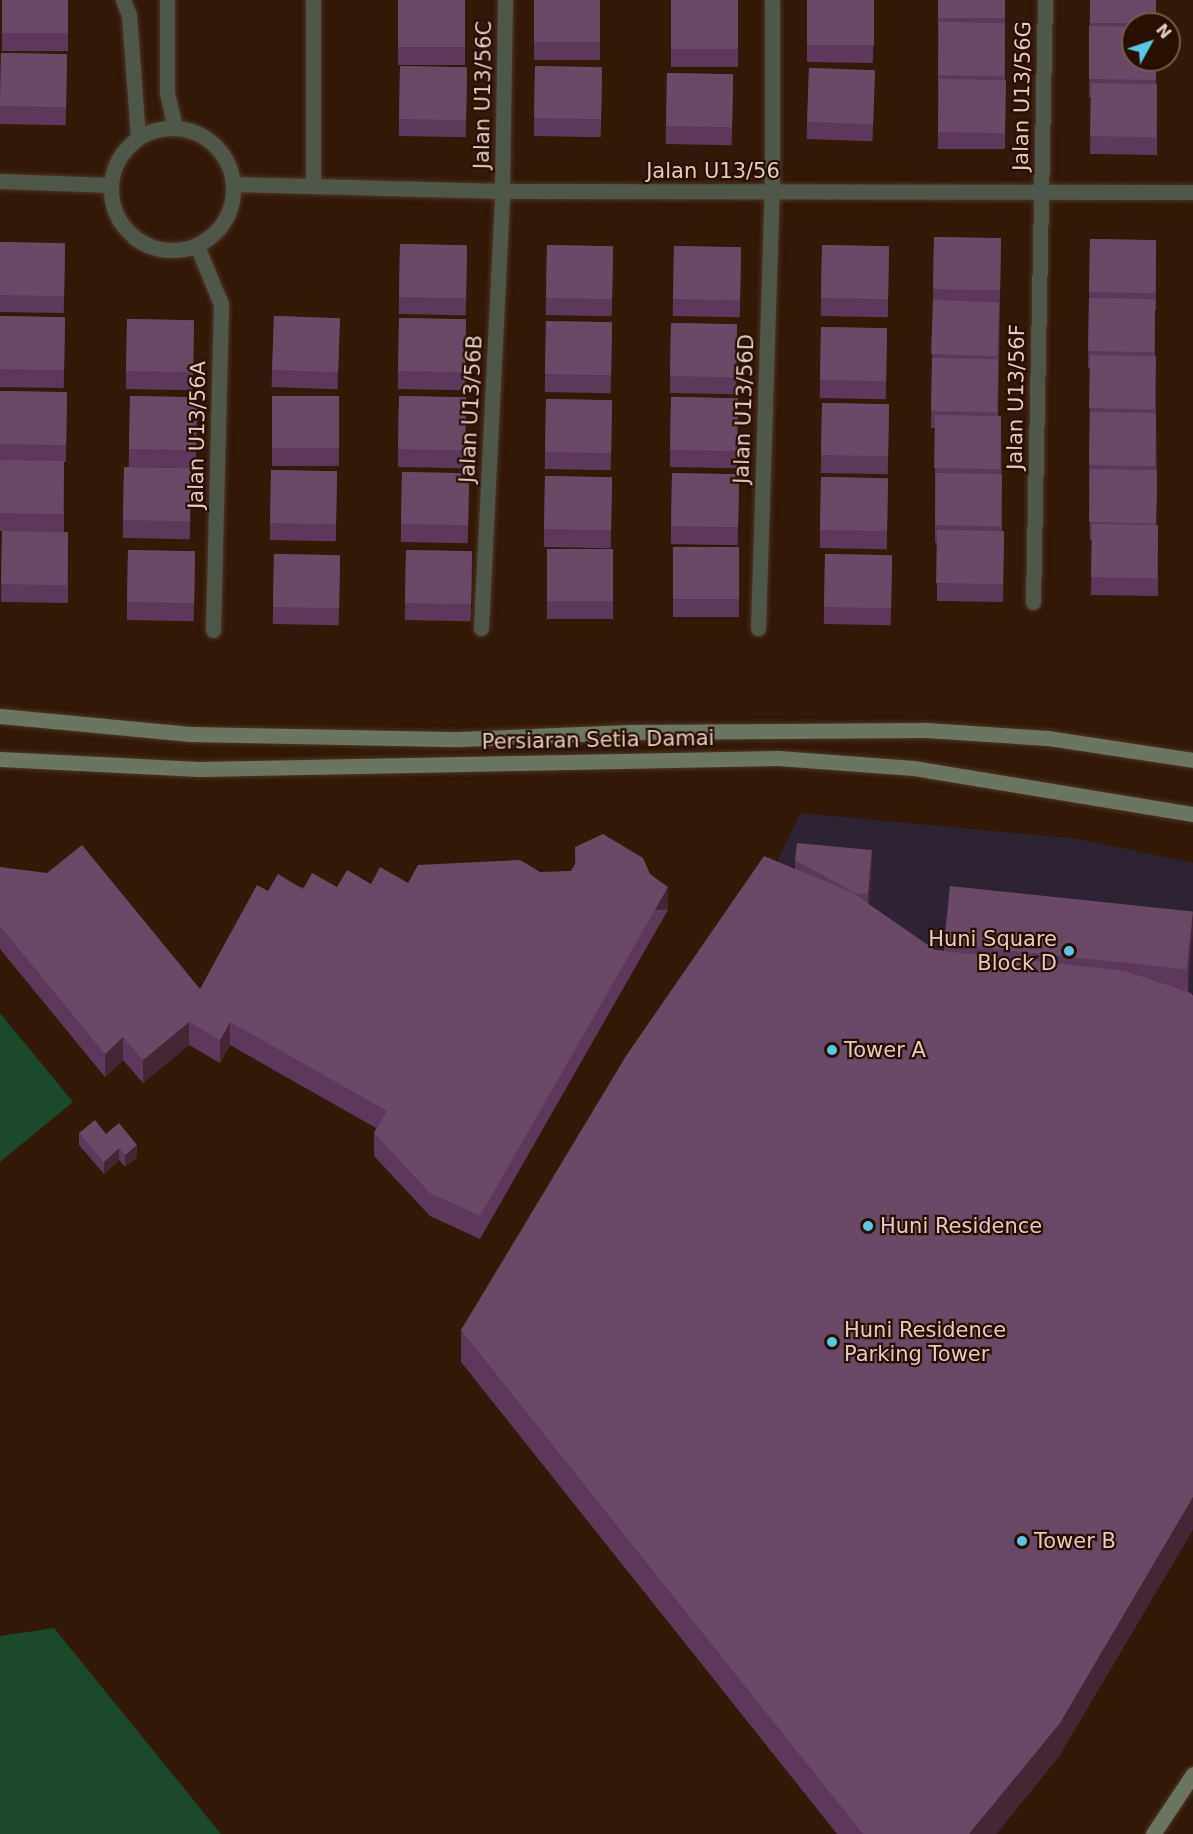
<!DOCTYPE html>
<html>
<head>
<meta charset="utf-8">
<style>
	body { margin:0 }
	#map { position:relative; width:1193px; height:1834px; overflow:hidden; background:#321908; font-family:"DejaVu Sans",sans-serif }
	div>[style] { position:absolute }
	.commercial>* { inset:0; background:#2d2332 }
	.green>* { inset:0; background:#1a492c }
	.roads { filter:drop-shadow(0 0 2px #4e3626) drop-shadow(0 0 2px #4e3626) }
	.street>* { height:15px; margin:-7.5px; padding:0 7.5px; transform-origin:7.5px; border-radius:7.5px; background:#4f574b }
	.street>.ring { margin:-7.5px; padding:0; box-sizing:content-box; background:none; border:15px solid #4f574b; border-radius:50% }
	.secondary>* { height:15px; margin:-7.5px; padding:0 7.5px; transform-origin:7.5px; border-radius:7.5px; background:#6a7662 }
	.wall>* { inset:0; background:#5c395b; transform-origin:0 0 }
	.shaded-wall>* { inset:0; background:#452635; transform-origin:0 0 }
	.building>* { inset:0; background:#6a4966; transform-origin:0 0 }
	.dots>* { width:16px; height:16px; translate:-50% -50%; box-sizing:border-box; border:3px solid #280f02; border-radius:50% }
	span { translate:-50% -50%; white-space:nowrap; text-align:center; line-height:1.15; -webkit-text-stroke:4.5px #280f02; paint-order:stroke }
	.street-label { font-size:21px; color:#dfcdc3 }
	.poi-label { font-size:21px; color:#dfcdc3 }
	.right { translate:-100% -50%; text-align:right }
	.left { translate:0 -50%; text-align:left }
	.north { position:absolute; left:1121px; top:12px; width:60px; height:60px; box-sizing:border-box; background:#280f02; border:2px solid #715b4f; border-radius:50%; rotate:50deg; font-size:16px; font-weight:700; line-height:24px; text-align:center; color:#dfcdc3 }
	.north::after { content:''; display:block; margin:auto; width:21px; height:27px; background:#58c9e3; clip-path:polygon(50% 0,100% 100%,50% 72%,0 100%) }
</style>
</head>
<body>
<div id="map">
	<div class="commercial">
		<div style="clip-path:polygon(800px 813px,1080px 839px,1193px 863px,1193px 1029px,935px 983px,764px 889px)"></div>
	</div>
	<div class="green">
		<div style="clip-path:polygon(0 1013px,73px 1102px,0 1162px)"></div>
		<div style="clip-path:polygon(54px 1628px,221px 1834px,0 1834px,0 1636px)"></div>
	</div>
	<div class="roads">
		<div class="street">
			<div style="left:123px;top:0;width:16px;rotate:68deg"></div>
			<div style="left:129px;top:15px;width:123px;rotate:85.8deg"></div>
			<div style="left:167px;top:0;width:93px;rotate:90deg"></div>
			<div style="left:167px;top:93px;width:36px;rotate:77deg"></div>
			<div style="left:313px;top:0;width:186px;rotate:90deg"></div>
			<div class="ring" style="left:111px;top:128px;width:107px;height:107px"></div>
			<div style="left:0;top:181px;width:111px;rotate:2.1deg"></div>
			<div style="left:233px;top:184px;width:269px;rotate:1.5deg"></div>
			<div style="left:502px;top:191px;width:691px;rotate:0.08deg"></div>
			<div style="left:197px;top:246px;width:63px;rotate:67.5deg"></div>
			<div style="left:221px;top:304px;width:326px;rotate:91.4deg"></div>
			<div style="left:1033px;top:602px;width:602px;rotate:-88.86deg"></div>
			<div style="left:481px;top:628px;width:438px;rotate:-87.2deg"></div>
			<div style="left:502px;top:191px;width:191px;rotate:-89.1deg"></div>
			<div style="left:758px;top:628px;width:436px;rotate:-88.2deg"></div>
			<div style="left:772px;top:192px;width:192px;rotate:-90deg"></div>
		</div>
		<div class="secondary">
			<div style="left:0;top:716px;width:191px;rotate:5.4deg"></div>
			<div style="left:190px;top:734px;width:270px;rotate:1.1deg"></div>
			<div style="left:460px;top:739px;width:169px;rotate:-2.4deg"></div>
			<div style="left:629px;top:732px;width:297px;rotate:-0.4deg"></div>
			<div style="left:926px;top:730px;width:122px;rotate:3.8deg"></div>
			<div style="left:1048px;top:738px;width:147px;rotate:8.6deg"></div>
			<div style="left:0;top:759px;width:199px;rotate:2.9deg"></div>
			<div style="left:199px;top:769px;width:579px;rotate:-1.09deg"></div>
			<div style="left:778px;top:758px;width:136px;rotate:4.2deg"></div>
			<div style="left:914px;top:768px;width:283px;rotate:9.4deg"></div>
			<div style="left:1153px;top:1834px;width:72px;rotate:-56.3deg"></div>
		</div>
	</div>
	<div class="wall">
		<div style="left:2px;top:0;width:66px;height:51px"></div>
		<div style="left:398px;top:0;width:67px;height:65px"></div>
		<div style="left:534px;top:0;width:66px;height:60px"></div>
		<div style="left:671px;top:0;width:67px;height:67px"></div>
		<div style="clip-path:polygon(874px 0,873px 63px,807px 62px,807px 45px)"></div>
		<div style="left:938px;top:0;width:67px;height:149px"></div>
		<div style="clip-path:polygon(1090px 0,1133px 24px,1133px 60px,1156px 60px,1156px 84px,1157px 84px,1157px 155px,1090px 154px,1091px 97px,1089px 97px)"></div>
		<div style="left:1px;top:53px;width:66px;height:71px;rotate:1deg"></div>
		<div style="left:400px;top:66px;width:67px;height:70px;rotate:1deg"></div>
		<div style="left:535px;top:66px;width:67px;height:70px;rotate:1deg"></div>
		<div style="left:809px;top:68px;width:66px;height:71px;rotate:2deg"></div>
		<div style="left:667px;top:73px;width:66px;height:71px;rotate:1deg"></div>
		<div style="clip-path:polygon(934px 237px,1001px 238px,998px 416px,1001px 416px,1002px 531px,1004px 531px,1003px 602px,937px 601px,937px 543px,935px 543px,935px 428px,931px 428px)"></div>
		<div style="clip-path:polygon(1090px 239px,1156px 240px,1156px 310px,1155px 310px,1155px 356px,1157px 488px,1156px 525px,1158px 525px,1158px 596px,1091px 595px,1092px 540px,1090px 540px,1089px 482px,1090px 368px,1088px 368px)"></div>
		<div style="left:0;top:242px;width:65px;height:70px;rotate:1deg"></div>
		<div style="left:400px;top:244px;width:67px;height:70px;rotate:1deg"></div>
		<div style="left:547px;top:245px;width:66px;height:70px;rotate:1deg"></div>
		<div style="left:822px;top:245px;width:67px;height:71px;rotate:1deg"></div>
		<div style="left:674px;top:246px;width:67px;height:70px;rotate:1deg"></div>
		<div style="left:0;top:316px;width:65px;height:71px;rotate:1deg"></div>
		<div style="left:274px;top:316px;width:66px;height:71px;rotate:2deg"></div>
		<div style="left:399px;top:318px;width:67px;height:71px;rotate:1deg"></div>
		<div style="left:127px;top:319px;width:67px;height:70px;rotate:1deg"></div>
		<div style="left:546px;top:321px;width:66px;height:71px;rotate:1deg"></div>
		<div style="left:671px;top:323px;width:66px;height:70px;rotate:1deg"></div>
		<div style="left:821px;top:327px;width:66px;height:71px;rotate:1deg"></div>
		<div style="clip-path:polygon(0 391px,67px 392px,66px 462px,64px 462px,64px 532px,68px 532px,68px 603px,1px 602px,2px 531px,0 531px)"></div>
		<div style="left:130px;top:396px;width:67px;height:71px;rotate:1deg"></div>
		<div style="left:272px;top:396px;width:67px;height:70px"></div>
		<div style="left:399px;top:396px;width:67px;height:71px;rotate:1deg"></div>
		<div style="left:671px;top:397px;width:67px;height:70px;rotate:1deg"></div>
		<div style="left:546px;top:399px;width:66px;height:70px;rotate:1deg"></div>
		<div style="left:822px;top:403px;width:67px;height:70px;rotate:1deg"></div>
		<div style="left:124px;top:467px;width:67px;height:71px;rotate:1deg"></div>
		<div style="left:271px;top:470px;width:66px;height:70px;rotate:1deg"></div>
		<div style="left:402px;top:472px;width:67px;height:70px;rotate:1deg"></div>
		<div style="left:672px;top:473px;width:67px;height:71px;rotate:1deg"></div>
		<div style="left:545px;top:476px;width:67px;height:71px;rotate:1deg"></div>
		<div style="left:821px;top:477px;width:67px;height:71px;rotate:1deg"></div>
		<div style="left:673px;top:547px;width:66px;height:70px"></div>
		<div style="left:547px;top:549px;width:66px;height:70px"></div>
		<div style="left:128px;top:550px;width:67px;height:70px;rotate:1deg"></div>
		<div style="left:406px;top:550px;width:66px;height:70px;rotate:1deg"></div>
		<div style="left:274px;top:554px;width:66px;height:70px;rotate:1deg"></div>
		<div style="left:825px;top:554px;width:67px;height:70px;rotate:1deg"></div>
		<div style="clip-path:polygon(575px 847px,650px 874px,668px 910px,480px 1239px,430px 1216px,374px 1156px,374px 1133px,376px 1128px,230px 1045px,220px 1063px,189px 1045px,143px 1083px,123px 1060px,105px 1077px,0 949px,0 867px,200px 989px,268px 891px,337px 887px,371px 884px,408px 883px,571px 871px,575px 864px)"></div>
		<div style="clip-path:polygon(795px 860px,872px 873px,869px 905px,935px 950px,944px 951px,944px 944px,1193px 912px,1188px 992px,1060px 1755px,996px 1834px,837px 1834px,461px 1362px,461px 1330px,795px 869px)"></div>
		<div style="clip-path:polygon(79px 1133px,106px 1134px,137px 1157px,125px 1167px,119px 1160px,104px 1174px,79px 1145px)"></div>
	</div>
	<div class="shaded-wall">
		<div style="clip-path:polygon(872px 850px,872px 873px,868px 916px,868px 893px)"></div>
		<div style="left:668px;top:887px;width:23px;height:379px;rotate:90deg"></div>
		<div style="clip-path:polygon(1193px 912px,1193px 935px,1188px 992px,1188px 969px)"></div>
		<div style="clip-path:polygon(189px 1022px,189px 1045px,143px 1083px,143px 1060px)"></div>
		<div style="clip-path:polygon(230px 1022px,230px 1045px,220px 1063px,220px 1040px)"></div>
		<div style="clip-path:polygon(123px 1037px,123px 1060px,105px 1077px,105px 1054px)"></div>
		<div style="clip-path:polygon(137px 1145px,137px 1157px,125px 1167px,125px 1155px)"></div>
		<div style="clip-path:polygon(119px 1148px,119px 1160px,104px 1174px,104px 1162px)"></div>
		<div style="clip-path:polygon(1193px 1497px,1193px 1530px,1060px 1755px,996px 1834px,969px 1834px)"></div>
	</div>
	<div class="building">
		<div style="left:2px;top:0;width:66px;height:33px"></div>
		<div style="left:398px;top:0;width:67px;height:47px"></div>
		<div style="left:534px;top:0;width:66px;height:42px"></div>
		<div style="left:671px;top:0;width:67px;height:49px"></div>
		<div style="left:807px;top:0;width:67px;height:45px"></div>
		<div style="left:938px;top:0;width:67px;height:18px"></div>
		<div style="left:1090px;top:0;width:66px;height:23px"></div>
		<div style="left:939px;top:22px;width:66px;height:53px;rotate:1deg"></div>
		<div style="clip-path:polygon(1089px 26px,1133px 27px,1133px 60px,1156px 60px,1156px 80px,1089px 79px)"></div>
		<div style="left:1px;top:53px;width:66px;height:53px;rotate:1deg"></div>
		<div style="left:400px;top:66px;width:67px;height:53px;rotate:1deg"></div>
		<div style="left:535px;top:66px;width:67px;height:52px;rotate:1deg"></div>
		<div style="left:809px;top:68px;width:66px;height:54px;rotate:2deg"></div>
		<div style="left:667px;top:73px;width:66px;height:53px;rotate:1deg"></div>
		<div style="left:939px;top:79px;width:67px;height:53px;rotate:1deg"></div>
		<div style="left:1091px;top:83px;width:66px;height:53px;rotate:1deg"></div>
		<div style="left:934px;top:237px;width:67px;height:52px;rotate:1deg"></div>
		<div style="left:1090px;top:239px;width:66px;height:53px;rotate:1deg"></div>
		<div style="left:0;top:242px;width:65px;height:53px;rotate:1deg"></div>
		<div style="left:400px;top:244px;width:67px;height:53px;rotate:1deg"></div>
		<div style="left:547px;top:245px;width:66px;height:53px;rotate:1deg"></div>
		<div style="left:822px;top:245px;width:67px;height:53px;rotate:1deg"></div>
		<div style="left:674px;top:246px;width:67px;height:53px;rotate:1deg"></div>
		<div style="left:1089px;top:298px;width:66px;height:53px;rotate:1deg"></div>
		<div style="left:933px;top:300px;width:66px;height:54px;rotate:2deg"></div>
		<div style="left:0;top:316px;width:65px;height:53px;rotate:1deg"></div>
		<div style="left:274px;top:316px;width:66px;height:54px;rotate:2deg"></div>
		<div style="left:399px;top:318px;width:67px;height:53px;rotate:1deg"></div>
		<div style="left:127px;top:319px;width:67px;height:52px;rotate:1deg"></div>
		<div style="left:546px;top:321px;width:66px;height:53px;rotate:1deg"></div>
		<div style="left:671px;top:323px;width:66px;height:53px;rotate:1deg"></div>
		<div style="left:821px;top:327px;width:66px;height:53px;rotate:1deg"></div>
		<div style="left:1090px;top:355px;width:66px;height:53px;rotate:1deg"></div>
		<div style="left:932px;top:358px;width:66px;height:53px;rotate:1deg"></div>
		<div style="left:0;top:391px;width:67px;height:53px;rotate:1deg"></div>
		<div style="left:130px;top:396px;width:67px;height:53px;rotate:1deg"></div>
		<div style="left:272px;top:396px;width:67px;height:52px"></div>
		<div style="left:399px;top:396px;width:67px;height:53px;rotate:1deg"></div>
		<div style="left:671px;top:397px;width:67px;height:53px;rotate:1deg"></div>
		<div style="left:546px;top:399px;width:66px;height:53px;rotate:1deg"></div>
		<div style="left:822px;top:403px;width:67px;height:52px;rotate:1deg"></div>
		<div style="left:1090px;top:412px;width:66px;height:53px;rotate:1deg"></div>
		<div style="left:935px;top:415px;width:66px;height:53px;rotate:1deg"></div>
		<div style="left:0;top:460px;width:64px;height:53px;rotate:1deg"></div>
		<div style="left:124px;top:467px;width:67px;height:53px;rotate:1deg"></div>
		<div style="left:1090px;top:469px;width:67px;height:53px;rotate:1deg"></div>
		<div style="left:271px;top:470px;width:66px;height:53px;rotate:1deg"></div>
		<div style="left:402px;top:472px;width:67px;height:52px;rotate:1deg"></div>
		<div style="left:672px;top:473px;width:67px;height:53px;rotate:1deg"></div>
		<div style="left:936px;top:473px;width:66px;height:52px;rotate:1deg"></div>
		<div style="left:545px;top:476px;width:67px;height:53px;rotate:1deg"></div>
		<div style="left:821px;top:477px;width:67px;height:53px;rotate:1deg"></div>
		<div style="left:1092px;top:524px;width:66px;height:53px;rotate:1deg"></div>
		<div style="left:937px;top:530px;width:67px;height:53px;rotate:1deg"></div>
		<div style="left:2px;top:531px;width:66px;height:53px;rotate:1deg"></div>
		<div style="left:673px;top:547px;width:66px;height:52px"></div>
		<div style="left:547px;top:549px;width:66px;height:52px"></div>
		<div style="left:128px;top:550px;width:67px;height:52px;rotate:1deg"></div>
		<div style="left:406px;top:550px;width:66px;height:53px;rotate:1deg"></div>
		<div style="left:274px;top:554px;width:66px;height:53px;rotate:1deg"></div>
		<div style="left:825px;top:554px;width:67px;height:53px;rotate:1deg"></div>
		<div style="clip-path:polygon(603px 834px,643px 858px,650px 874px,668px 887px,480px 1216px,430px 1193px,374px 1133px,387px 1111px,230px 1022px,220px 1040px,189px 1022px,143px 1060px,123px 1037px,105px 1054px,0 926px,0 867px,47px 873px,82px 845px,200px 989px,257px 885px,268px 891px,278px 874px,303px 889px,312px 873px,337px 887px,347px 870px,371px 884px,380px 867px,408px 883px,418px 865px,520px 860px,540px 872px,571px 871px,576px 863px,575px 847px)"></div>
		<div style="clip-path:polygon(797px 843px,872px 850px,868px 893px,857px 894px,795px 860px)"></div>
		<div style="clip-path:polygon(764px 856px,853px 893px,935px 950px,1125px 971px,1191px 993px,1193px 996px,1193px 1497px,1060px 1723px,969px 1834px,863px 1834px,461px 1330px,626px 1056px)"></div>
		<div style="left:950px;top:886px;width:244px;height:58px;rotate:6deg"></div>
		<div style="clip-path:polygon(95px 1120px,106px 1134px,119px 1123px,137px 1145px,125px 1155px,119px 1148px,104px 1162px,79px 1133px)"></div>
	</div>
	<div class="dots">
		<div style="left:1069px;top:951px;background:#58c9e3"></div>
		<div style="left:832px;top:1050px;background:#58c9e3"></div>
		<div style="left:868px;top:1226px;background:#58c9e3"></div>
		<div style="left:832px;top:1342px;background:#58c9e3"></div>
		<div style="left:1022px;top:1541px;background:#58c9e3"></div>
	</div>
	<div class="street-label">
		<span style="left:483px;top:95px;rotate:-89deg">Jalan U13/56C</span>
		<span style="left:1022px;top:96px;rotate:-89deg">Jalan U13/56G</span>
		<span style="left:713px;top:171px">Jalan U13/56</span>
		<span style="left:1016px;top:397px;rotate:-89deg">Jalan U13/56F</span>
		<span style="left:471px;top:409px;rotate:-87deg">Jalan U13/56B</span>
		<span style="left:744px;top:409px;rotate:-88deg">Jalan U13/56D</span>
		<span style="left:197px;top:435px;rotate:-89deg">Jalan U13/56A</span>
		<span style="left:598px;top:740px;rotate:-1deg">Persiaran Setia Damai</span>
	</div>
	<div class="poi-label">
		<span class="right" style="left:1057px;top:951px">Huni Square<br>Block D</span>
		<span class="left" style="left:844px;top:1050px">Tower A</span>
		<span class="left" style="left:880px;top:1226px">Huni Residence</span>
		<span class="left" style="left:844px;top:1342px">Huni Residence<br>Parking Tower</span>
		<span class="left" style="left:1034px;top:1541px">Tower B</span>
	</div>
	<div class="north">N</div>
</div>
</body>
</html>
